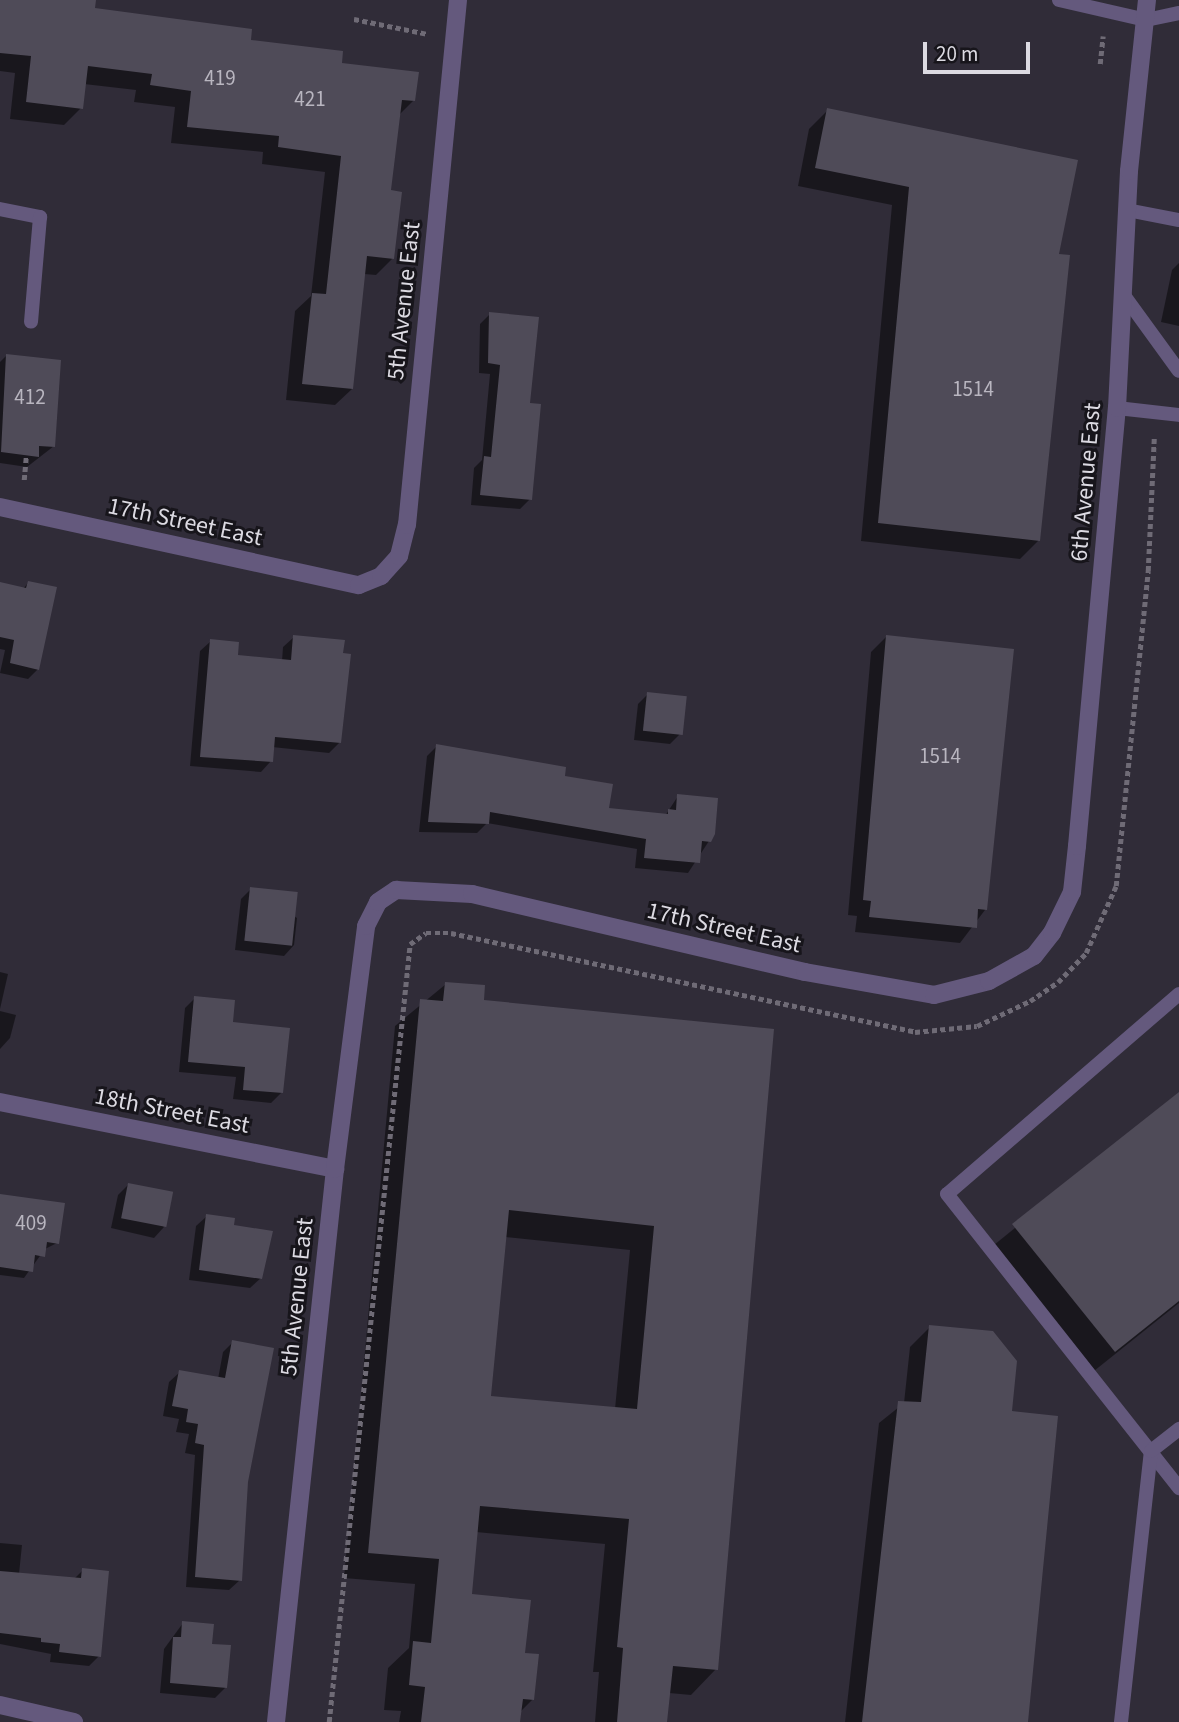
<!DOCTYPE html>
<html>
<head>
<meta charset="utf-8">
<style>
	body { margin:0 }
	#map { position:relative; width:1179px; height:1722px; overflow:hidden; background:#302c38; font-family:"Source Sans 3",sans-serif }
	div>[style] { position:absolute }
	.shadow>* { inset:0; background:#0007 }
	.building>* { inset:0; background:#4f4b58; transform-origin:0 0 }
	.path>* { height:4.5px; margin-top:-2.25px; transform-origin:0; background:repeating-linear-gradient(90deg,#6f6b76 0 5px,transparent 0 8.5px) }
	.lane>* { height:14px; margin:-7px; padding:0 7px; transform-origin:7px; border-radius:7px; background:#64597d }
	.street>* { height:18px; margin:-9px; padding:0 9px; transform-origin:9px; border-radius:9px; background:#64597d }
	span { translate:-50% -50%; white-space:nowrap; text-align:center; line-height:1.15; -webkit-text-stroke:6px #17151b; paint-order:stroke }
	.number-label { font-size:21px; color:#b9b6c0 }
	.number-label span { -webkit-text-stroke-width:0 }
	.street-label { font-size:24px; color:#dcdae2 }
	.scale { position:absolute; left:923px; top:42px; width:107px; height:32px; box-sizing:border-box; border:4px solid #dcdae2; border-top:0; padding-left:9px; font-size:21px; line-height:24px; white-space:nowrap; color:#dcdae2; -webkit-text-stroke:5px #17151b; paint-order:stroke }
</style>
</head>
<body>
<div id="map">
	<div class="shadow">
		<div style="clip-path:polygon(0 0,94px 0,93px 10px,340px 64px,414px 100px,398px 116px,389px 191px,393px 258px,376px 275px,364px 274px,352px 389px,335px 405px,286px 400px,295px 311px,311px 296px,325px 172px,262px 164px,263px 152px,171px 143px,175px 107px,134px 102px,136px 90px,84px 84px,81px 108px,64px 125px,10px 119px,15px 73px,0 71px)"></div>
		<div style="clip-path:polygon(828px 110px,1057px 255px,1038px 541px,1020px 559px,861px 541px,892px 205px,798px 186px,809px 129px)"></div>
		<div style="clip-path:polygon(1179px 263px,1179px 326px,1161px 322px,1172px 270px)"></div>
		<div style="clip-path:polygon(490px 314px,528px 405px,530px 499px,520px 509px,471px 505px,474px 468px,482px 460px,490px 374px,479px 373px,480px 324px)"></div>
		<div style="clip-path:polygon(7px 355px,54px 446px,27px 467px,0 463px,0 362px)"></div>
		<div style="clip-path:polygon(28px 583px,38px 669px,28px 679px,0 673px,5px 650px,0 649px,0 584px,23px 589px)"></div>
		<div style="clip-path:polygon(294px 637px,340px 742px,329px 753px,272px 747px,271px 761px,261px 772px,190px 766px,200px 651px,211px 641px,236px 656px,282px 661px,283px 647px)"></div>
		<div style="clip-path:polygon(886px 637px,985px 910px,960px 943px,855px 932px,857px 916px,848px 915px,871px 652px)"></div>
		<div style="clip-path:polygon(648px 694px,680px 734px,670px 744px,634px 740px,638px 704px)"></div>
		<div style="clip-path:polygon(437px 746px,563px 778px,607px 810px,665px 816px,678px 796px,709px 841px,688px 873px,635px 868px,637px 849px,487px 823px,477px 833px,419px 832px,427px 756px)"></div>
		<div style="clip-path:polygon(251px 889px,297px 918px,294px 945px,284px 956px,235px 950px,241px 899px)"></div>
		<div style="clip-path:polygon(0 972px,8px 974px,0 1009px)"></div>
		<div style="clip-path:polygon(evenodd,446px 984px,482px 1001px,772px 1031px,716px 1669px,691px 1695px,669px 1693px,666px 1722px,595px 1722px,599px 1672px,593px 1672px,605px 1544px,476px 1532px,470px 1595px,523px 1654px,533px 1699px,519px 1713px,518px 1722px,399px 1722px,401px 1711px,384px 1710px,388px 1668px,409px 1648px,415px 1584px,344px 1578px,395px 1026px,446px 984px,505px 1237px,630px 1250px,615px 1409px,489px 1397px,505px 1237px)"></div>
		<div style="clip-path:polygon(195px 998px,231px 1024px,282px 1092px,271px 1103px,233px 1099px,236px 1077px,179px 1072px,185px 1008px)"></div>
		<div style="clip-path:polygon(0 1011px,16px 1015px,10px 1038px,0 1049px)"></div>
		<div style="clip-path:polygon(1179px 1094px,1179px 1303px,1094px 1371px,994px 1245px)"></div>
		<div style="clip-path:polygon(128px 1185px,164px 1227px,154px 1238px,111px 1228px,118px 1195px)"></div>
		<div style="clip-path:polygon(0 1198px,57px 1243px,45px 1249px,24px 1278px,0 1275px)"></div>
		<div style="clip-path:polygon(207px 1216px,232px 1227px,261px 1278px,250px 1288px,189px 1280px,196px 1226px)"></div>
		<div style="clip-path:polygon(930px 1327px,1010px 1412px,1026px 1722px,845px 1722px,879px 1423px,904px 1403px,910px 1347px)"></div>
		<div style="clip-path:polygon(233px 1342px,247px 1482px,240px 1580px,229px 1590px,186px 1587px,195px 1455px,185px 1453px,189px 1434px,176px 1432px,179px 1419px,163px 1416px,169px 1382px,180px 1372px,218px 1379px,223px 1352px)"></div>
		<div style="clip-path:polygon(0 1543px,22px 1545px,19px 1574px,74px 1579px,83px 1570px,99px 1656px,89px 1666px,50px 1662px,51px 1654px,0 1644px)"></div>
		<div style="clip-path:polygon(183px 1623px,211px 1645px,225px 1688px,215px 1698px,160px 1693px,164px 1649px)"></div>
	</div>
	<div class="building">
		<div style="clip-path:polygon(0 0,96px 0,95px 8px,252px 29px,251px 40px,343px 51px,342px 63px,419px 72px,415px 101px,402px 100px,391px 190px,402px 192px,394px 259px,367px 256px,353px 389px,302px 384px,312px 293px,326px 294px,341px 156px,278px 147px,279px 136px,187px 127px,191px 91px,150px 85px,152px 74px,88px 66px,83px 109px,26px 102px,31px 56px,0 53px)"></div>
		<div style="clip-path:polygon(827px 108px,1078px 160px,1059px 254px,1070px 255px,1040px 541px,878px 523px,909px 187px,815px 168px)"></div>
		<div style="clip-path:polygon(489px 312px,539px 317px,530px 403px,541px 404px,532px 500px,480px 495px,484px 456px,491px 457px,500px 365px,488px 363px)"></div>
		<div style="clip-path:polygon(6px 354px,61px 360px,55px 447px,39px 446px,39px 457px,1px 452px)"></div>
		<div style="clip-path:polygon(28px 581px,57px 587px,39px 670px,10px 663px,14px 640px,0 637px,0 582px,26px 588px)"></div>
		<div style="clip-path:polygon(293px 635px,345px 640px,343px 653px,351px 654px,341px 743px,275px 737px,273px 762px,200px 757px,210px 639px,239px 642px,238px 655px,291px 660px)"></div>
		<div style="clip-path:polygon(886px 635px,1014px 649px,987px 910px,978px 909px,977px 928px,869px 917px,871px 901px,863px 900px)"></div>
		<div style="left:647px;top:692px;width:40px;height:39px;rotate:6deg"></div>
		<div style="clip-path:polygon(436px 744px,566px 767px,565px 776px,613px 784px,609px 808px,668px 814px,668px 809px,676px 810px,677px 794px,718px 798px,715px 834px,711px 842px,702px 841px,700px 863px,644px 858px,646px 839px,490px 812px,489px 824px,428px 822px)"></div>
		<div style="left:250px;top:887px;width:48px;height:54px;rotate:6deg"></div>
		<div style="clip-path:polygon(evenodd,445px 982px,485px 985px,484px 1000px,774px 1029px,718px 1670px,673px 1666px,667px 1722px,617px 1722px,623px 1648px,617px 1647px,629px 1519px,480px 1506px,472px 1594px,531px 1600px,525px 1653px,539px 1654px,534px 1700px,523px 1699px,520px 1722px,421px 1722px,425px 1687px,409px 1685px,413px 1641px,431px 1643px,439px 1559px,368px 1553px,420px 999px,443px 1001px,445px 982px,509px 1210px,654px 1226px,637px 1409px,491px 1396px,509px 1210px)"></div>
		<div style="clip-path:polygon(194px 996px,235px 1000px,233px 1022px,290px 1028px,283px 1093px,243px 1090px,245px 1067px,188px 1062px)"></div>
		<div style="clip-path:polygon(1179px 1092px,1179px 1301px,1115px 1352px,1012px 1224px)"></div>
		<div style="left:128px;top:1183px;width:46px;height:36px;rotate:11deg"></div>
		<div style="clip-path:polygon(0 1194px,65px 1203px,59px 1244px,47px 1242px,45px 1257px,35px 1255px,33px 1272px,0 1267px)"></div>
		<div style="clip-path:polygon(206px 1214px,235px 1218px,234px 1225px,273px 1231px,262px 1279px,199px 1270px)"></div>
		<div style="clip-path:polygon(929px 1325px,993px 1331px,1017px 1361px,1012px 1411px,1058px 1416px,1028px 1722px,862px 1722px,898px 1401px,921px 1402px)"></div>
		<div style="clip-path:polygon(232px 1340px,274px 1348px,248px 1482px,242px 1581px,195px 1577px,204px 1445px,195px 1443px,198px 1424px,186px 1422px,188px 1409px,172px 1406px,179px 1370px,225px 1378px)"></div>
		<div style="clip-path:polygon(82px 1568px,109px 1571px,101px 1657px,59px 1652px,60px 1644px,41px 1642px,41px 1638px,0 1633px,0 1571px,81px 1578px)"></div>
		<div style="clip-path:polygon(182px 1621px,214px 1624px,212px 1644px,231px 1645px,227px 1688px,170px 1683px,173px 1637px,181px 1637px)"></div>
	</div>
	<div class="path">
		<div style="left:354px;top:19px;width:76px;rotate:11.5deg"></div>
		<div style="left:1100px;top:64px;width:28px;rotate:-84deg"></div>
		<div style="left:24px;top:480px;width:24px;rotate:-85deg"></div>
		<div style="left:329px;top:1722px;width:782px;rotate:-84.06deg"></div>
		<div style="left:410px;top:944px;width:19px;rotate:-35deg"></div>
		<div style="left:426px;top:933px;width:25px"></div>
		<div style="left:451px;top:933px;width:474px;rotate:12deg"></div>
		<div style="left:915px;top:1032px;width:62px;rotate:-5.5deg"></div>
		<div style="left:977px;top:1026px;width:59px;rotate:-25.3deg"></div>
		<div style="left:1030px;top:1001px;width:34px;rotate:-34deg"></div>
		<div style="left:1058px;top:982px;width:40px;rotate:-46deg"></div>
		<div style="left:1086px;top:953px;width:73px;rotate:-65.9deg"></div>
		<div style="left:1116px;top:886px;width:317px;rotate:-84.2deg"></div>
		<div style="left:1148px;top:571px;width:134px;rotate:-87.4deg"></div>
	</div>
	<div class="lane">
		<div style="left:1059px;top:0;width:89px;rotate:12.9deg"></div>
		<div style="left:1146px;top:20px;width:34px;rotate:-12deg"></div>
		<div style="left:0;top:209px;width:41px;rotate:11.3deg"></div>
		<div style="left:40px;top:217px;width:105px;rotate:94.9deg"></div>
		<div style="left:1127px;top:210px;width:53px;rotate:10.9deg"></div>
		<div style="left:1123px;top:294px;width:95px;rotate:54deg"></div>
		<div style="left:1117px;top:408px;width:62px;rotate:6.4deg"></div>
		<div style="left:1179px;top:994px;width:306px;rotate:139.2deg"></div>
		<div style="left:947px;top:1194px;width:375px;rotate:51.7deg"></div>
		<div style="left:1121px;top:1722px;width:273px;rotate:-83.7deg"></div>
		<div style="left:1151px;top:1451px;width:36px;rotate:-38deg"></div>
	</div>
	<div class="street">
		<div style="left:0;top:507px;width:367px;rotate:12.3deg"></div>
		<div style="left:359px;top:585px;width:24px;rotate:-22deg"></div>
		<div style="left:381px;top:576px;width:27px;rotate:-48deg"></div>
		<div style="left:399px;top:556px;width:32px;rotate:-76deg"></div>
		<div style="left:407px;top:525px;width:527px;rotate:-84.45deg"></div>
		<div style="left:0;top:1102px;width:342px;rotate:11.3deg"></div>
		<div style="left:0;top:1705px;width:76px;rotate:12.9deg"></div>
		<div style="left:276px;top:1722px;width:556px;rotate:-83.91deg"></div>
		<div style="left:335px;top:1169px;width:245px;rotate:-82.7deg"></div>
		<div style="left:366px;top:926px;width:27px;rotate:-63deg"></div>
		<div style="left:378px;top:902px;width:22px;rotate:-34deg"></div>
		<div style="left:396px;top:890px;width:76px;rotate:3deg"></div>
		<div style="left:472px;top:894px;width:342px;rotate:13.2deg"></div>
		<div style="left:805px;top:972px;width:131px;rotate:10.1deg"></div>
		<div style="left:934px;top:995px;width:57px;rotate:-14.3deg"></div>
		<div style="left:989px;top:981px;width:51px;rotate:-29.1deg"></div>
		<div style="left:1034px;top:956px;width:29px;rotate:-52deg"></div>
		<div style="left:1052px;top:933px;width:46px;rotate:-64deg"></div>
		<div style="left:1072px;top:892px;width:46px;rotate:-83.8deg"></div>
		<div style="left:1077px;top:846px;width:440px;rotate:-84.8deg"></div>
		<div style="left:1117px;top:408px;width:237px;rotate:-87.1deg"></div>
		<div style="left:1129px;top:171px;width:172px;rotate:-84deg"></div>
	</div>
	<div class="number-label">
		<span style="left:220px;top:78px">419</span>
		<span style="left:310px;top:99px">421</span>
		<span style="left:973px;top:389px">1514</span>
		<span style="left:30px;top:397px">412</span>
		<span style="left:940px;top:756px">1514</span>
		<span style="left:31px;top:1223px">409</span>
	</div>
	<div class="street-label">
		<span style="left:404px;top:301px;rotate:-84deg">5th Avenue East</span>
		<span style="left:1086px;top:482px;rotate:-85deg">6th Avenue East</span>
		<span style="left:185px;top:522px;rotate:12deg">17th Street East</span>
		<span style="left:724px;top:928px;rotate:13deg">17th Street East</span>
		<span style="left:172px;top:1111px;rotate:11deg">18th Street East</span>
		<span style="left:297px;top:1297px;rotate:-84deg">5th Avenue East</span>
	</div>
	<div class="scale">20 m</div>
</div>
</body>
</html>
